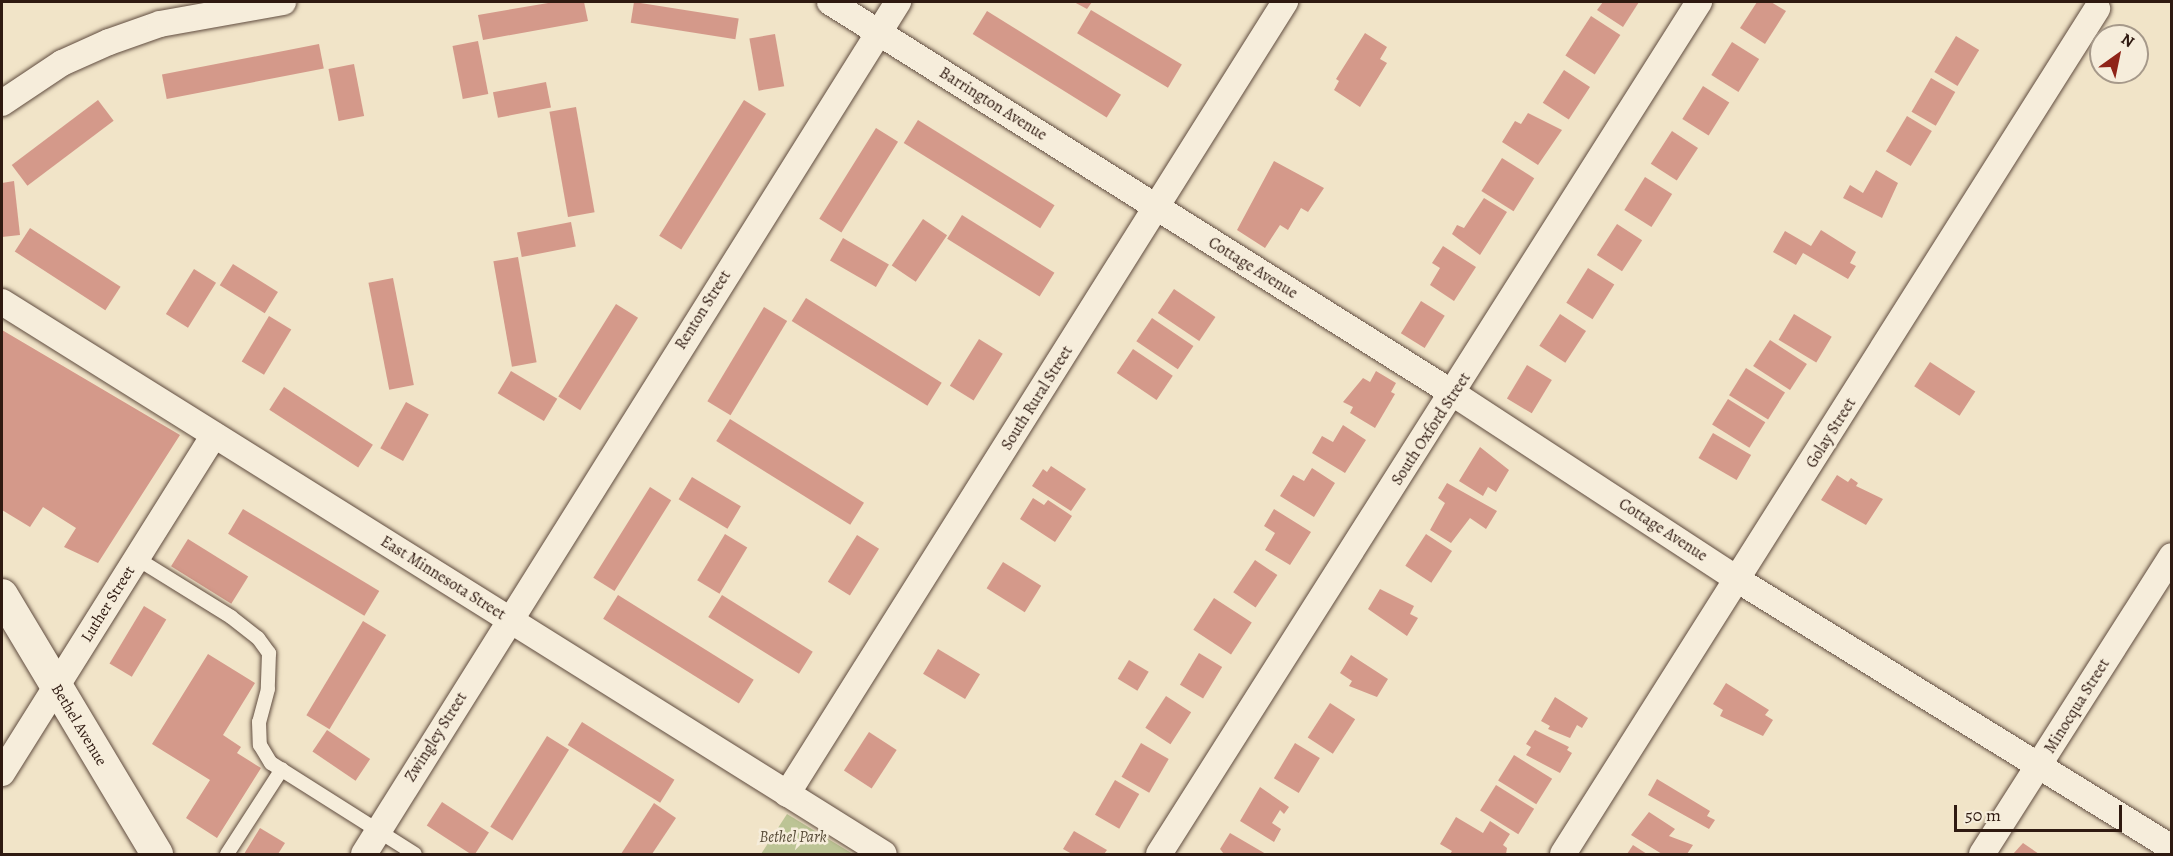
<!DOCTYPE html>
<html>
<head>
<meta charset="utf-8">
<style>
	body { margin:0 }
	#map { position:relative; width:2173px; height:856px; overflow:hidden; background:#f1e4c8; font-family:Alegreya,serif }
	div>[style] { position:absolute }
	.green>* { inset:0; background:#bcc495 }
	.building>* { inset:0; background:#d4998a; transform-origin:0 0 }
	.roads { filter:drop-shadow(0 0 2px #604c3f) drop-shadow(0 0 2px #604c3f) }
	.service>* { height:14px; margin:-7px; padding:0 7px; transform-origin:7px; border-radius:7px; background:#f6eddb }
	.minor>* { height:26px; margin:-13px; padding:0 13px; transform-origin:13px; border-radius:13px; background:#f6eddb }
	.tertiary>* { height:32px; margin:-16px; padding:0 16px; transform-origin:16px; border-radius:16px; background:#f6eddb }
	span { translate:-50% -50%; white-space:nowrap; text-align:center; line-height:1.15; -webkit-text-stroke:5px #f6eddb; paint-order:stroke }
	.street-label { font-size:16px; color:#2f1a11 }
	.park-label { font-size:16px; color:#594d39; font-style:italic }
	.frame { position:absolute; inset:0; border:3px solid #2f1a11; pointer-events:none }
	.north { position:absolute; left:2089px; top:24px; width:60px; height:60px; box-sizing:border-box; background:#f6eddb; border:2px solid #a6998a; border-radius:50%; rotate:33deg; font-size:16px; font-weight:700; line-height:24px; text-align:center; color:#2f1a11 }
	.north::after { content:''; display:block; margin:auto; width:21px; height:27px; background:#8f2418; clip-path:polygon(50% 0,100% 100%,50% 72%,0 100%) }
	.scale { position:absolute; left:1954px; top:805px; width:168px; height:27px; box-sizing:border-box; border:3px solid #2f1a11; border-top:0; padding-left:8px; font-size:18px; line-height:21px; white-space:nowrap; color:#2f1a11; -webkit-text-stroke:4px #f6eddb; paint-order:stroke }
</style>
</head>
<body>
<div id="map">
	<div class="green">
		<div style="clip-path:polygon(787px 814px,853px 854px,761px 854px)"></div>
	</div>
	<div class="building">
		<div style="clip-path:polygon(554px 2px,584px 2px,588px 21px,483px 40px,478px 15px)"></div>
		<div style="left:634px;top:2px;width:106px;height:21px;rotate:9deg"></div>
		<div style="clip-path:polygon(1074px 2px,1092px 2px,1087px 9px)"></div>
		<div style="clip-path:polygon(1603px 2px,1639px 2px,1623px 27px,1597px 10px)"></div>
		<div style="clip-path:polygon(1757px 2px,1771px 2px,1786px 11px,1765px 44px,1740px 28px)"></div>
		<div style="left:1091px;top:10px;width:106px;height:27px;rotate:31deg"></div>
		<div style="left:987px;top:11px;width:158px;height:27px;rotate:32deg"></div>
		<div style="left:1591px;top:16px;width:35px;height:47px;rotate:33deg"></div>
		<div style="clip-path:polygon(1365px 33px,1387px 47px,1380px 59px,1387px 63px,1360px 107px,1334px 90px,1339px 81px,1336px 79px)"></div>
		<div style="left:775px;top:34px;width:53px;height:26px;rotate:80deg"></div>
		<div style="left:1956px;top:36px;width:27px;height:42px;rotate:31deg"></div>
		<div style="left:478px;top:41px;width:54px;height:26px;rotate:79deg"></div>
		<div style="left:1732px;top:42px;width:32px;height:39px;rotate:32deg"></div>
		<div style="left:319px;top:44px;width:25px;height:160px;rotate:79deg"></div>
		<div style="left:354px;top:64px;width:53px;height:26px;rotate:79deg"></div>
		<div style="left:1564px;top:70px;width:31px;height:39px;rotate:33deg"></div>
		<div style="left:1931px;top:78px;width:28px;height:39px;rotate:30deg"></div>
		<div style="left:546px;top:82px;width:26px;height:54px;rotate:79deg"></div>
		<div style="left:1703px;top:86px;width:31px;height:39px;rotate:32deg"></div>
		<div style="left:98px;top:100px;width:26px;height:108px;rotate:53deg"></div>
		<div style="left:744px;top:100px;width:26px;height:160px;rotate:32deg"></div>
		<div style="left:576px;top:107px;width:107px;height:27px;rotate:80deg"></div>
		<div style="clip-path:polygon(1528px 113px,1562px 130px,1538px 165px,1502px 142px,1515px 121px,1521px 124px)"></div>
		<div style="left:1907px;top:116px;width:29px;height:41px;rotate:31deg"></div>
		<div style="left:918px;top:120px;width:161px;height:27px;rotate:32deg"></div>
		<div style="left:876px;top:128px;width:26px;height:107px;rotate:32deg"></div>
		<div style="left:1672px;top:131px;width:31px;height:39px;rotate:33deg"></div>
		<div style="left:1502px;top:158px;width:38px;height:39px;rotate:32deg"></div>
		<div style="clip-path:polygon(1274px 161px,1324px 188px,1308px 212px,1301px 208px,1288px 230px,1280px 225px,1265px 248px,1237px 230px)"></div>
		<div style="clip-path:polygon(1876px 170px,1898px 183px,1882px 218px,1843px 198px,1850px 185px,1863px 193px)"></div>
		<div style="left:1645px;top:177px;width:32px;height:39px;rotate:32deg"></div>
		<div style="clip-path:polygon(14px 181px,20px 235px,2px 237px,2px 183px)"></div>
		<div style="clip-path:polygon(1484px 198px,1507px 212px,1480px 255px,1452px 234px,1457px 225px,1464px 228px)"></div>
		<div style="left:962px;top:215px;width:109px;height:28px;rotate:32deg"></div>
		<div style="left:923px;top:219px;width:29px;height:56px;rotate:34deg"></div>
		<div style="left:571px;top:222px;width:25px;height:55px;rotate:79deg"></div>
		<div style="left:1617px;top:224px;width:30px;height:37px;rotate:33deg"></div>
		<div style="left:30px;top:228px;width:108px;height:28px;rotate:33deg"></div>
		<div style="clip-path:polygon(1821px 230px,1856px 252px,1850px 263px,1856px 266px,1848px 279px,1803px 253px,1796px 265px,1773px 252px,1785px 231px,1811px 246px)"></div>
		<div style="left:843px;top:238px;width:53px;height:26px;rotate:30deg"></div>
		<div style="clip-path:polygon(1443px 246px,1476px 267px,1454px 301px,1430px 285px,1440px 268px,1432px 263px)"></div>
		<div style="left:518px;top:257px;width:107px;height:25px;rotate:80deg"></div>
		<div style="left:233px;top:264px;width:53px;height:25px;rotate:32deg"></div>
		<div style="left:1588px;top:268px;width:31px;height:41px;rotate:32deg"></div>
		<div style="left:194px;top:269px;width:26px;height:53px;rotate:32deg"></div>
		<div style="left:393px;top:278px;width:109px;height:25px;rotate:79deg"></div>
		<div style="left:1174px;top:289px;width:50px;height:29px;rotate:34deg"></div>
		<div style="left:806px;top:298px;width:160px;height:27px;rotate:32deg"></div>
		<div style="left:1421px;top:301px;width:28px;height:38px;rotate:32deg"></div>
		<div style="left:616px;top:304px;width:26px;height:109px;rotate:32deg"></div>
		<div style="left:764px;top:307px;width:27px;height:110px;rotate:31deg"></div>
		<div style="left:1560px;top:314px;width:31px;height:38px;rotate:33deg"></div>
		<div style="left:1794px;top:314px;width:44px;height:30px;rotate:31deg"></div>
		<div style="left:269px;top:316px;width:26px;height:53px;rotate:31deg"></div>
		<div style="left:1152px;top:318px;width:50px;height:28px;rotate:34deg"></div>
		<div style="clip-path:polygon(2px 330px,180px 435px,98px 563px,64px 547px,76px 528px,43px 507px,30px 527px,2px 510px)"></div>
		<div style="left:979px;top:339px;width:28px;height:55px;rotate:32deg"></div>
		<div style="left:1770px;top:340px;width:44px;height:31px;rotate:33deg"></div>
		<div style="left:1133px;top:349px;width:48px;height:29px;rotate:34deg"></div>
		<div style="left:1930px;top:362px;width:54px;height:29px;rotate:33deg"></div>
		<div style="left:1527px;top:365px;width:29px;height:39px;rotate:31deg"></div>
		<div style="left:1746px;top:368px;width:46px;height:32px;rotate:32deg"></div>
		<div style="left:511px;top:371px;width:54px;height:26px;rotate:31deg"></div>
		<div style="clip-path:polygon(1376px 371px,1396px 383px,1391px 392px,1395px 394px,1375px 428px,1350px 413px,1353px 407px,1343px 402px,1363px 378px,1370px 382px)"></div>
		<div style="left:284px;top:387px;width:106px;height:27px;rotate:33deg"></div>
		<div style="left:1728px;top:399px;width:44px;height:30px;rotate:32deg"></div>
		<div style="left:406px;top:402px;width:26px;height:53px;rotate:29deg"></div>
		<div style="left:730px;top:419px;width:158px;height:26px;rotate:32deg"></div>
		<div style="clip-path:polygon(1343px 425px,1366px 440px,1345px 473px,1312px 453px,1322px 436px,1333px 442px)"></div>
		<div style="left:1713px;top:433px;width:44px;height:29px;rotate:30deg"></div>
		<div style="clip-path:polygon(1480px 447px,1509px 470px,1496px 492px,1488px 487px,1483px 496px,1459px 481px)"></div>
		<div style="clip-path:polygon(1051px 466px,1086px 489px,1071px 511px,1032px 486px,1043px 469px,1047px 472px)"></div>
		<div style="clip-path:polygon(1312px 468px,1335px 483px,1314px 517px,1280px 496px,1293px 475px,1304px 481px)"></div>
		<div style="clip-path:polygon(1837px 475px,1848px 482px,1851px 478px,1858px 483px,1856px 486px,1883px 499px,1866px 525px,1821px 500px)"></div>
		<div style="left:692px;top:477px;width:57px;height:26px;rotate:31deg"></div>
		<div style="clip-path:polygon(1447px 483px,1497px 511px,1486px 529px,1470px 518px,1451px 543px,1430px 530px,1445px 503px,1438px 498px)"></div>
		<div style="left:650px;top:487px;width:25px;height:107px;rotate:32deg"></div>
		<div style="clip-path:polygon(1033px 498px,1044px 505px,1048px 500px,1072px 516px,1055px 542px,1020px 519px)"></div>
		<div style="left:243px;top:509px;width:159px;height:29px;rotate:31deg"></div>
		<div style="clip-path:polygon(1274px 509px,1311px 532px,1290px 565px,1265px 550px,1275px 533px,1264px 526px)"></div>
		<div style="left:725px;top:534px;width:26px;height:54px;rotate:31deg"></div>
		<div style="left:1426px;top:534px;width:31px;height:38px;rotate:33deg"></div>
		<div style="left:857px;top:535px;width:26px;height:55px;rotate:32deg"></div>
		<div style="left:188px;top:539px;width:71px;height:32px;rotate:32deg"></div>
		<div style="left:1255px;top:560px;width:27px;height:39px;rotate:34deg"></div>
		<div style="left:1003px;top:562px;width:45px;height:31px;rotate:32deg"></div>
		<div style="clip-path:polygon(1380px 589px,1414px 606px,1410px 614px,1418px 618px,1407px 636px,1368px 609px)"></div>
		<div style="left:618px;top:595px;width:160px;height:28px;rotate:32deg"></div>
		<div style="left:722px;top:595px;width:107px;height:26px;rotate:32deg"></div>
		<div style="left:1214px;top:598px;width:45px;height:38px;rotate:33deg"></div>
		<div style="left:144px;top:606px;width:26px;height:67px;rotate:31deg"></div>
		<div style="left:363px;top:621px;width:27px;height:110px;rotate:31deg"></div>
		<div style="left:938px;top:649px;width:49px;height:29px;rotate:31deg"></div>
		<div style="left:1199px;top:653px;width:27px;height:37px;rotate:31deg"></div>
		<div style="clip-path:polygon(208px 654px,255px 683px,223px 735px,241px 747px,237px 753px,261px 768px,217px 838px,186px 818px,210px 780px,152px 744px)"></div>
		<div style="clip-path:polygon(1351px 655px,1388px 679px,1377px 697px,1349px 686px,1352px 681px,1340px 673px)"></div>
		<div style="left:1129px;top:660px;width:23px;height:22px;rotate:31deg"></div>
		<div style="clip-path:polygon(1726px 683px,1769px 710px,1765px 715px,1773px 720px,1763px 736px,1720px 716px,1723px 710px,1713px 704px)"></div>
		<div style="left:1166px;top:696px;width:30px;height:38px;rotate:33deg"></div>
		<div style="clip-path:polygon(1555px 697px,1588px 718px,1582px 728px,1577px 725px,1570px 738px,1548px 729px,1550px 726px,1541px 721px)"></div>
		<div style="left:1330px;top:703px;width:30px;height:41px;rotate:33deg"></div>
		<div style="left:582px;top:722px;width:109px;height:27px;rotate:32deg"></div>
		<div style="left:327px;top:730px;width:52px;height:26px;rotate:34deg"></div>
		<div style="clip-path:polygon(1535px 730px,1569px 747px,1567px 750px,1572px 753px,1560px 773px,1526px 755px,1531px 747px,1526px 744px)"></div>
		<div style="left:869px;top:732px;width:33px;height:46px;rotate:33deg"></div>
		<div style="left:547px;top:736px;width:26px;height:107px;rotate:32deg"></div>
		<div style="left:1141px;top:743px;width:32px;height:39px;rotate:30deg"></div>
		<div style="left:1295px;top:743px;width:29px;height:41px;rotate:31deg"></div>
		<div style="left:1514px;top:755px;width:45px;height:30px;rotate:32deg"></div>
		<div style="clip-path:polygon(1657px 779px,1710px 811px,1707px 816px,1715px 820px,1709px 829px,1648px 795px)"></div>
		<div style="left:1115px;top:780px;width:28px;height:40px;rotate:30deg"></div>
		<div style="left:1496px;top:785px;width:45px;height:30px;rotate:32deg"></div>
		<div style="clip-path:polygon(1260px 787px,1289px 807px,1284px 814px,1280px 810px,1272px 823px,1281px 829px,1274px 842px,1240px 821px)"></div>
		<div style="left:442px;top:802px;width:56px;height:28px;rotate:33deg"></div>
		<div style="clip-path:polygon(654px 803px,676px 818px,652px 854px,621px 854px)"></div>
		<div style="clip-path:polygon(1649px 812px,1675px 829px,1669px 836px,1693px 845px,1687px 854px,1662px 854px,1631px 835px)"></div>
		<div style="clip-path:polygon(1456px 817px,1483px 833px,1490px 821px,1510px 834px,1503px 845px,1507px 848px,1506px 854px,1450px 854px,1452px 851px,1440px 844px)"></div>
		<div style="clip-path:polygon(260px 828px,285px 843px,278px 854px,244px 854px)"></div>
		<div style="clip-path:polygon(1074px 831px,1107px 850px,1104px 854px,1072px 854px,1063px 849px)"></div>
		<div style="clip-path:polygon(1230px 833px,1266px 854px,1224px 854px,1220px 849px)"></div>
		<div style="clip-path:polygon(2023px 843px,2039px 854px,2013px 854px)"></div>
		<div style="clip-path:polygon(1633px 845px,1647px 854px,1627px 854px)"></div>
	</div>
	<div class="roads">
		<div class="service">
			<div style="left:136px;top:558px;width:112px;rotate:31.8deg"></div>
			<div style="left:231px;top:617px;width:34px;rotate:38deg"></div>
			<div style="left:258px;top:638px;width:19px;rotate:54deg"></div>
			<div style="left:269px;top:653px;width:36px;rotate:92deg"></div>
			<div style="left:268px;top:689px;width:34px;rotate:105deg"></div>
			<div style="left:259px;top:722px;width:23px;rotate:88deg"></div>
			<div style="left:260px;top:745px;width:21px;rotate:59deg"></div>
			<div style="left:271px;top:763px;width:170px;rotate:32.3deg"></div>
			<div style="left:227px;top:854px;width:101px;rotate:-57.1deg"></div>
		</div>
		<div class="minor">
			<div style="left:830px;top:2px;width:737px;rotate:32.14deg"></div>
			<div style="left:1454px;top:394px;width:339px;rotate:33.2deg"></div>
			<div style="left:1738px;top:580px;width:510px;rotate:31.7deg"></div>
			<div style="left:2px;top:103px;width:72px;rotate:-33.7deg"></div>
			<div style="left:62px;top:63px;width:51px;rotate:-24.1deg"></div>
			<div style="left:109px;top:42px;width:54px;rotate:-19.4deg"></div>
			<div style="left:160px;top:24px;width:125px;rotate:-10.1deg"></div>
			<div style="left:2px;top:302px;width:1040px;rotate:32.04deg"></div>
			<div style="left:2px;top:773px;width:399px;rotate:-57.9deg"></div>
			<div style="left:787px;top:794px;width:936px;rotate:-57.84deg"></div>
			<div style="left:364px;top:854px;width:1006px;rotate:-57.92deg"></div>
			<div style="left:1159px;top:854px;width:1009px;rotate:-57.63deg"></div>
			<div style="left:1563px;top:854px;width:1000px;rotate:-57.71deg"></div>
			<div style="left:1982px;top:854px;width:353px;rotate:-57.5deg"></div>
		</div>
		<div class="tertiary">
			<div style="left:2px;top:595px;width:302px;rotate:59.1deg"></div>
		</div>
	</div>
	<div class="street-label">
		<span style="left:993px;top:104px;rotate:32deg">Barrington Avenue</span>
		<span style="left:1253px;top:268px;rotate:32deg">Cottage Avenue</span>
		<span style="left:703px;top:310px;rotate:-58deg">Renton Street</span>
		<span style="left:1037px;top:398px;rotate:-58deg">South Rural Street</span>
		<span style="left:1431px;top:429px;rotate:-57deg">South Oxford Street</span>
		<span style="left:1831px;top:433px;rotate:-58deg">Golay Street</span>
		<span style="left:1663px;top:530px;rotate:33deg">Cottage Avenue</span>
		<span style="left:443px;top:578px;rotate:32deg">East Minnesota Street</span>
		<span style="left:108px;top:604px;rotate:-58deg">Luther Street</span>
		<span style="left:2077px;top:706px;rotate:-58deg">Minocqua Street</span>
		<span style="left:79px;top:725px;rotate:59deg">Bethel Avenue</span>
		<span style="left:436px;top:737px;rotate:-58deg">Zwingley Street</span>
	</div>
	<div class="park-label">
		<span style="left:793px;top:837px">Bethel Park</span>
	</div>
	<div class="frame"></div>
	<div class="north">N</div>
	<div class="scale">50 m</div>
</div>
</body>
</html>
